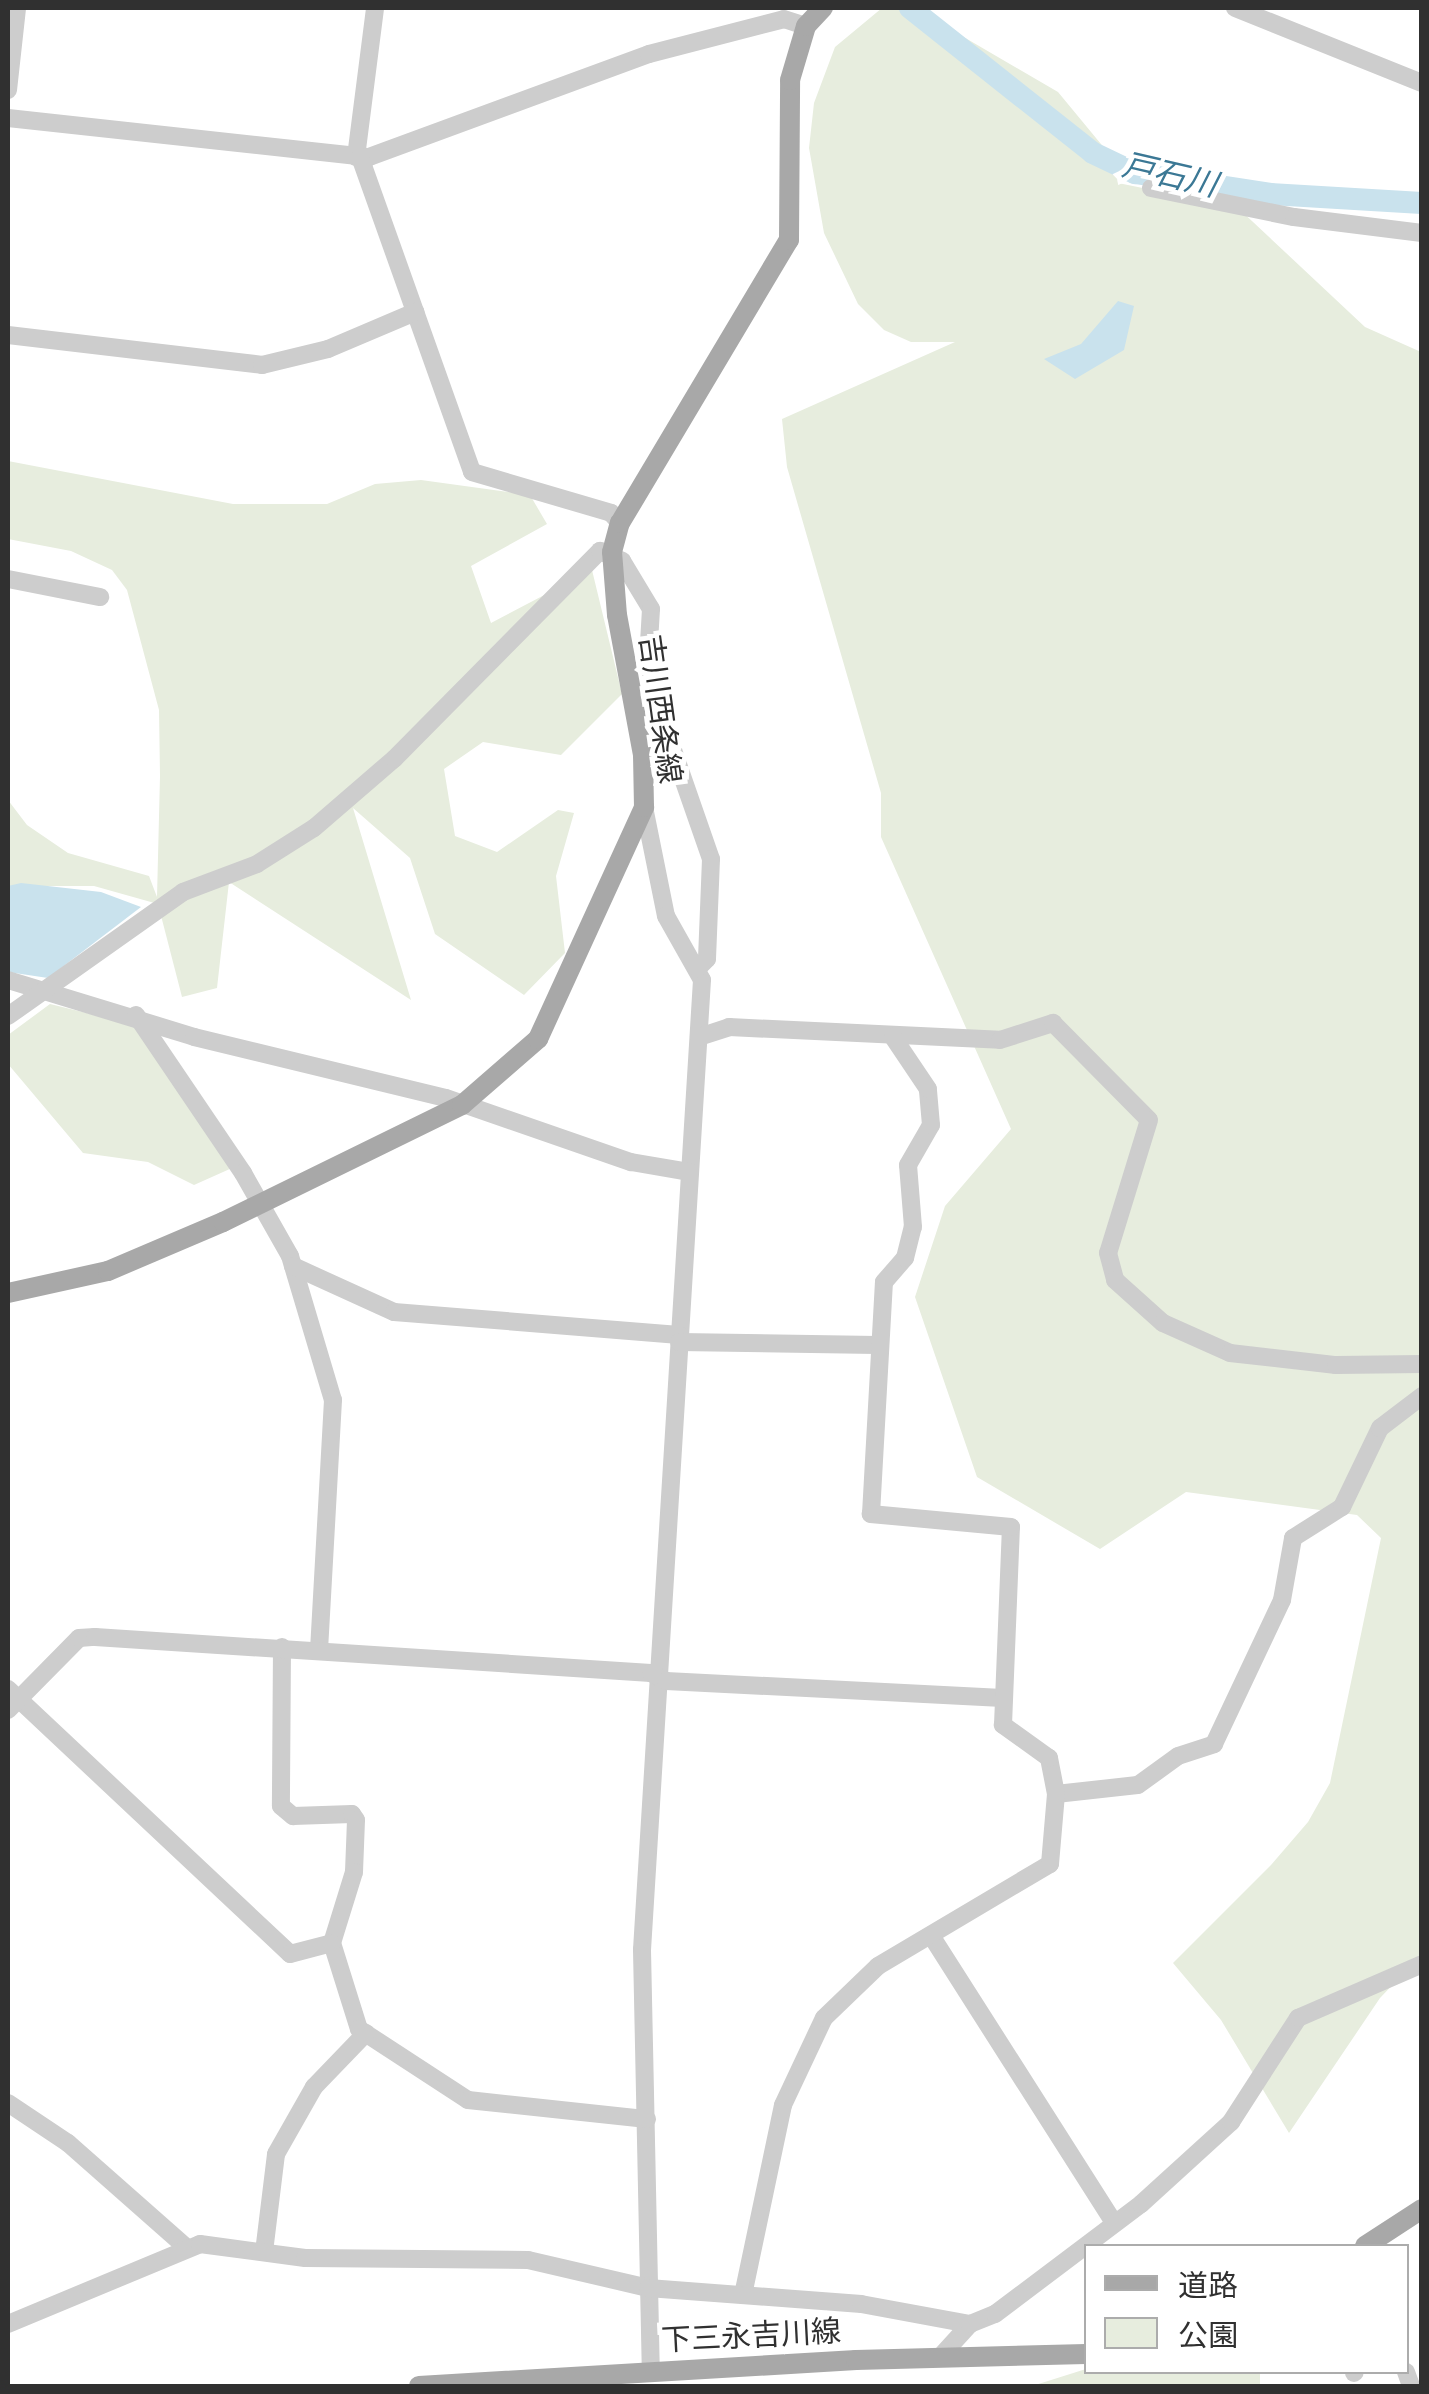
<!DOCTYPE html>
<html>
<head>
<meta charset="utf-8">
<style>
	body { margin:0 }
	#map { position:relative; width:1429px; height:2394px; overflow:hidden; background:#fff; font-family:Ubuntu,"Noto Sans JP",sans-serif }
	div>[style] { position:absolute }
	.green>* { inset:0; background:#e7edde }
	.water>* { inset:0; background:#c9e2ed }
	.river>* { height:22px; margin:-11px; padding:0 11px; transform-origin:11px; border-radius:11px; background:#c9e2ed }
	.minor>* { height:18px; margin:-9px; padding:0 9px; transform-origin:9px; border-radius:9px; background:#cdcdcd }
	.major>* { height:20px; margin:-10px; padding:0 10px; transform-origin:10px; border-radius:10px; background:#a8a8a8 }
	span { translate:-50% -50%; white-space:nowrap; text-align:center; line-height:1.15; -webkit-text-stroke:10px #fff; paint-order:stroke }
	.street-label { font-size:30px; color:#303030 }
	.water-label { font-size:32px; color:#3b7895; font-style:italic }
	.frame { position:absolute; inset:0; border:10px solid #303030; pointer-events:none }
	.legend { position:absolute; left:1084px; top:2244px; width:325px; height:130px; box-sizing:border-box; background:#fff; border:2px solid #acacac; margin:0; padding:12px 18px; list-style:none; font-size:30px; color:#303030 }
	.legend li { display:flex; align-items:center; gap:20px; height:50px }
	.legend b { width:50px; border:2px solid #acacac }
</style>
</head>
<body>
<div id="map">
	<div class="green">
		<div style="clip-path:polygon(882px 8px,914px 8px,1058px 92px,1115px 161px,1118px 183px,1237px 207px,1365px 327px,1421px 352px,1421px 1955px,1380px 1998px,1289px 2133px,1221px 2020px,1173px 1963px,1271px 1865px,1308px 1822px,1330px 1783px,1381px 1538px,1357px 1515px,1186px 1492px,1100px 1549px,977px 1477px,915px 1297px,945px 1206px,1011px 1129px,881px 837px,881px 793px,787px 467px,782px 419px,955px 342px,911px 342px,884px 330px,858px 304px,824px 233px,809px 148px,814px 103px,835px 47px)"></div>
		<div style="clip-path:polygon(8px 461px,233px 504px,327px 504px,375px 484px,421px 480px,530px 495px,547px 524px,471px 566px,491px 623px,592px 570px,622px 694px,561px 755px,483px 742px,444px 769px,455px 836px,497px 852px,558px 810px,574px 813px,556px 876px,565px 953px,524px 995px,435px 934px,410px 858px,353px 808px,411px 1000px,229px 882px,217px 988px,182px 997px,158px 904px,94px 886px,8px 886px,8px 800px,27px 825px,68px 853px,149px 876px,157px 897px,160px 776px,159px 710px,127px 590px,112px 570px,71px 551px,8px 539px)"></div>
		<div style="clip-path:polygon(50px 1004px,144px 1027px,232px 1168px,194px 1185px,148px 1162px,83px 1153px,8px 1064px,8px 1035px)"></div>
		<div style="clip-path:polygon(1086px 2369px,1260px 2372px,1260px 2386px,1032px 2386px)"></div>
	</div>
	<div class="water">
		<div style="clip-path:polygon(1118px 301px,1134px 306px,1124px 350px,1075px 379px,1044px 359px,1081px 344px)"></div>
		<div style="clip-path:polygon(21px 883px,101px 892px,141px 907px,48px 978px,8px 972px,8px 886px)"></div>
	</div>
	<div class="river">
		<div style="left:910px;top:8px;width:233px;rotate:38.4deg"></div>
		<div style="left:1093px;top:153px;width:47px;rotate:25.5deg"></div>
		<div style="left:1135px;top:173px;width:137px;rotate:8.8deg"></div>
		<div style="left:1270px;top:194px;width:152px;rotate:3.4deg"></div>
	</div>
	<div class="minor">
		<div style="left:1235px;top:8px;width:201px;rotate:21.9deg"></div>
		<div style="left:8px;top:90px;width:82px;rotate:-83.7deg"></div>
		<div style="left:8px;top:118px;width:363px;rotate:6.2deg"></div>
		<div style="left:369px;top:157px;width:298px;rotate:-20.2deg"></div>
		<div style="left:649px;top:54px;width:139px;rotate:-14.5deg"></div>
		<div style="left:784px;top:19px;width:23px;rotate:18deg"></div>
		<div style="left:356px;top:157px;width:150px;rotate:-82.7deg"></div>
		<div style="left:360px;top:157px;width:334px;rotate:70.4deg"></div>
		<div style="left:472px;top:472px;width:145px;rotate:16.4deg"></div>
		<div style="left:611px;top:513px;width:13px;rotate:48deg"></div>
		<div style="left:1151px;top:188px;width:146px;rotate:11.5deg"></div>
		<div style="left:1294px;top:217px;width:129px;rotate:7.1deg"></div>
		<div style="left:8px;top:335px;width:256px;rotate:6.7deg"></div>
		<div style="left:262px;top:365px;width:68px;rotate:-13.6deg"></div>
		<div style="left:328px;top:349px;width:95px;rotate:-23deg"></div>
		<div style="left:8px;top:579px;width:94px;rotate:11.1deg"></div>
		<div style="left:644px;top:807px;width:111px;rotate:78.6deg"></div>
		<div style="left:666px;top:916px;width:73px;rotate:60.6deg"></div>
		<div style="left:702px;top:980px;width:972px;rotate:93.54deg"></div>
		<div style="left:642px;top:1950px;width:421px;rotate:88.8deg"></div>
		<div style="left:8px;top:980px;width:195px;rotate:17deg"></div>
		<div style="left:194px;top:1037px;width:259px;rotate:13.6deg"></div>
		<div style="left:446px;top:1098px;width:196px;rotate:19.1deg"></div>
		<div style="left:631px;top:1162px;width:60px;rotate:9.6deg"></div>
		<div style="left:136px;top:1015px;width:191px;rotate:55.9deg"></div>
		<div style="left:243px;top:1173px;width:95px;rotate:60.5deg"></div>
		<div style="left:290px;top:1256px;width:150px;rotate:73.4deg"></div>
		<div style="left:333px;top:1400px;width:250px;rotate:93.2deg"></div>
		<div style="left:8px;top:1016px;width:214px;rotate:-35.3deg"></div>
		<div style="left:183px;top:892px;width:79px;rotate:-20.7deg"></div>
		<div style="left:257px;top:864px;width:67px;rotate:-32.3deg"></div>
		<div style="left:314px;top:828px;width:106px;rotate:-40.8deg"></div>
		<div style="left:394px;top:759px;width:293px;rotate:-45.3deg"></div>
		<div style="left:600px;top:551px;width:24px;rotate:24deg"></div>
		<div style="left:622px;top:561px;width:56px;rotate:58.9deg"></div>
		<div style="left:651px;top:609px;width:50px;rotate:93.4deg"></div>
		<div style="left:648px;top:659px;width:46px;rotate:78.7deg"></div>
		<div style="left:657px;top:704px;width:164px;rotate:70.8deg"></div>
		<div style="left:711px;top:859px;width:100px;rotate:92.3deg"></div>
		<div style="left:707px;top:959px;width:13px;rotate:135deg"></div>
		<div style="left:699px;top:1037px;width:32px;rotate:-18deg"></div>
		<div style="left:729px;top:1027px;width:271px;rotate:2.7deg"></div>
		<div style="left:1000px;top:1040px;width:56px;rotate:-17.8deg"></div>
		<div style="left:1053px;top:1023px;width:136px;rotate:45.3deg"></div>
		<div style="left:1149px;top:1120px;width:139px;rotate:107.1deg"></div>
		<div style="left:1108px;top:1253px;width:28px;rotate:75deg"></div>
		<div style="left:1115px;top:1280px;width:64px;rotate:41.9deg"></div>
		<div style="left:1163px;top:1323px;width:73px;rotate:24.1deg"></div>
		<div style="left:1230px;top:1353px;width:107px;rotate:6.5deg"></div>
		<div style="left:1336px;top:1365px;width:86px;rotate:-0.7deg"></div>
		<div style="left:293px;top:1266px;width:111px;rotate:24.5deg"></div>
		<div style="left:394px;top:1312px;width:286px;rotate:4.6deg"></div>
		<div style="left:679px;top:1342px;width:198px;rotate:0.9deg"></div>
		<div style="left:282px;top:1647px;width:159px;rotate:90.4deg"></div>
		<div style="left:281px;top:1806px;width:16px;rotate:40deg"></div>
		<div style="left:293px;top:1816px;width:59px;rotate:-1.9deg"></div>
		<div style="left:352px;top:1814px;width:7px;rotate:56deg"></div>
		<div style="left:356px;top:1820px;width:52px;rotate:92.2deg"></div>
		<div style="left:354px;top:1872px;width:74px;rotate:107.2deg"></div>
		<div style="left:332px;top:1943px;width:90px;rotate:72.6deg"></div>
		<div style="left:359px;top:2029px;width:130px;rotate:33.1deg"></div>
		<div style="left:468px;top:2100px;width:180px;rotate:6.1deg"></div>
		<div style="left:8px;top:1689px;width:387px;rotate:43.2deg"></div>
		<div style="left:290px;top:1954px;width:43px;rotate:-14.7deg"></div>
		<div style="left:8px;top:1710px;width:101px;rotate:-45.4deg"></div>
		<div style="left:79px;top:1638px;width:16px;rotate:-4deg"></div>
		<div style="left:95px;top:1637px;width:557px;rotate:3.7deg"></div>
		<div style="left:651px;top:1673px;width:17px;rotate:28deg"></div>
		<div style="left:666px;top:1681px;width:337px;rotate:2.9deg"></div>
		<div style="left:1056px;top:1794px;width:82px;rotate:-6.3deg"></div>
		<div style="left:1138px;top:1785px;width:49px;rotate:-35.9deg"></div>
		<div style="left:1178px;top:1756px;width:38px;rotate:-18deg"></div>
		<div style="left:1214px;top:1744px;width:159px;rotate:-64.7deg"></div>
		<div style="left:1282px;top:1600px;width:63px;rotate:-79.9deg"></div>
		<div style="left:1293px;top:1538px;width:58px;rotate:-32.3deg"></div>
		<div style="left:1342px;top:1507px;width:88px;rotate:-64.3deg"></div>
		<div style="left:1380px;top:1428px;width:53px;rotate:-37.3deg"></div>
		<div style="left:932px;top:1937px;width:337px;rotate:57.5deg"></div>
		<div style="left:8px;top:2103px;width:72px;rotate:33.7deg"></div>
		<div style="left:68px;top:2143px;width:159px;rotate:41.4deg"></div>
		<div style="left:264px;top:2252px;width:99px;rotate:-83deg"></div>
		<div style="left:276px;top:2154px;width:77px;rotate:-60.4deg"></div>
		<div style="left:314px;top:2087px;width:75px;rotate:-46.1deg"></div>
		<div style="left:743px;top:2295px;width:194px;rotate:-78.1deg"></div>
		<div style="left:783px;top:2105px;width:96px;rotate:-64.8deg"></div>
		<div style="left:824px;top:2018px;width:75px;rotate:-43.9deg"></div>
		<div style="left:878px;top:1966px;width:200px;rotate:-30.7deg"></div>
		<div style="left:1050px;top:1864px;width:70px;rotate:-85.1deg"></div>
		<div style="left:1056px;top:1794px;width:37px;rotate:-101deg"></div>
		<div style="left:1049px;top:1758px;width:57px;rotate:-144.3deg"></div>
		<div style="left:1003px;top:1725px;width:198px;rotate:-87.7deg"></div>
		<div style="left:1011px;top:1527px;width:141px;rotate:-174.7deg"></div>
		<div style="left:871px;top:1514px;width:232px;rotate:-86.8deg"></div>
		<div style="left:884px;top:1282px;width:32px;rotate:-49deg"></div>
		<div style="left:905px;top:1258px;width:32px;rotate:-76deg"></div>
		<div style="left:913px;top:1227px;width:62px;rotate:-94.6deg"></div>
		<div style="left:908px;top:1165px;width:46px;rotate:-60.1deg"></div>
		<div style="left:931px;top:1125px;width:36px;rotate:-95deg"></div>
		<div style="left:928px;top:1089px;width:63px;rotate:-123.9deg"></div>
		<div style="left:8px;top:2324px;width:208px;rotate:-22.6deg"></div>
		<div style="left:200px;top:2244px;width:106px;rotate:7.6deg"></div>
		<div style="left:305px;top:2258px;width:223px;rotate:0.5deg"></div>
		<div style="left:528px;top:2260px;width:123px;rotate:13.1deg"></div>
		<div style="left:648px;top:2288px;width:214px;rotate:4.3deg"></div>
		<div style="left:861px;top:2304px;width:111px;rotate:10.4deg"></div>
		<div style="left:940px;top:2357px;width:45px;rotate:-47.7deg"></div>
		<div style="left:970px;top:2324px;width:27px;rotate:-22deg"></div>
		<div style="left:995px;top:2314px;width:183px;rotate:-37deg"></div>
		<div style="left:1141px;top:2204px;width:122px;rotate:-42.3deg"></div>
		<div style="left:1231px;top:2122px;width:124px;rotate:-57.2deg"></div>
		<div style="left:1298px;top:2018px;width:135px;rotate:-23.5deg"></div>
		<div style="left:1406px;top:2372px;width:15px;rotate:70deg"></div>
		<div style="left:1354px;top:2373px;width:1px;rotate:-45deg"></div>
	</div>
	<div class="major">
		<div style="left:8px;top:1293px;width:102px;rotate:-12.4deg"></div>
		<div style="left:108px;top:1271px;width:125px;rotate:-23.1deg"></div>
		<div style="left:223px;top:1222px;width:266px;rotate:-26.1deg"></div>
		<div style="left:462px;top:1105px;width:101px;rotate:-41deg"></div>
		<div style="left:538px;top:1039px;width:255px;rotate:-65.4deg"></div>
		<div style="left:644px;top:807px;width:52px;rotate:-91.1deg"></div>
		<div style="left:643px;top:755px;width:142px;rotate:-100.5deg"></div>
		<div style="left:617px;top:615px;width:63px;rotate:-94.5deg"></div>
		<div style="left:612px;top:552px;width:30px;rotate:-75deg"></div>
		<div style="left:620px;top:523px;width:330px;rotate:-59.2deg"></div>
		<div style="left:789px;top:240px;width:160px;rotate:-89.6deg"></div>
		<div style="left:790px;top:80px;width:56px;rotate:-73.5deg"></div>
		<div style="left:806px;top:26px;width:25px;rotate:-47deg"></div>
		<div style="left:1365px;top:2246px;width:68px;rotate:-33deg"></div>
		<div style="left:419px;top:2386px;width:438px;rotate:-3.4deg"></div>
		<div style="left:856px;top:2360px;width:230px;rotate:-1.5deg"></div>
	</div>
	<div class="street-label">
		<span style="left:661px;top:709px;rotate:82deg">吉川西条線</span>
		<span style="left:751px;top:2335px;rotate:-3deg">下三永吉川線</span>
	</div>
	<div class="water-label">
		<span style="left:1170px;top:174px;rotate:13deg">戸石川</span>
	</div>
	<div class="frame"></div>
	<ul class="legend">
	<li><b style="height:12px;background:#a8a8a8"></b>道路</li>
	<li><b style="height:28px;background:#e7edde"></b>公園</li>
	</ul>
</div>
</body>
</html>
